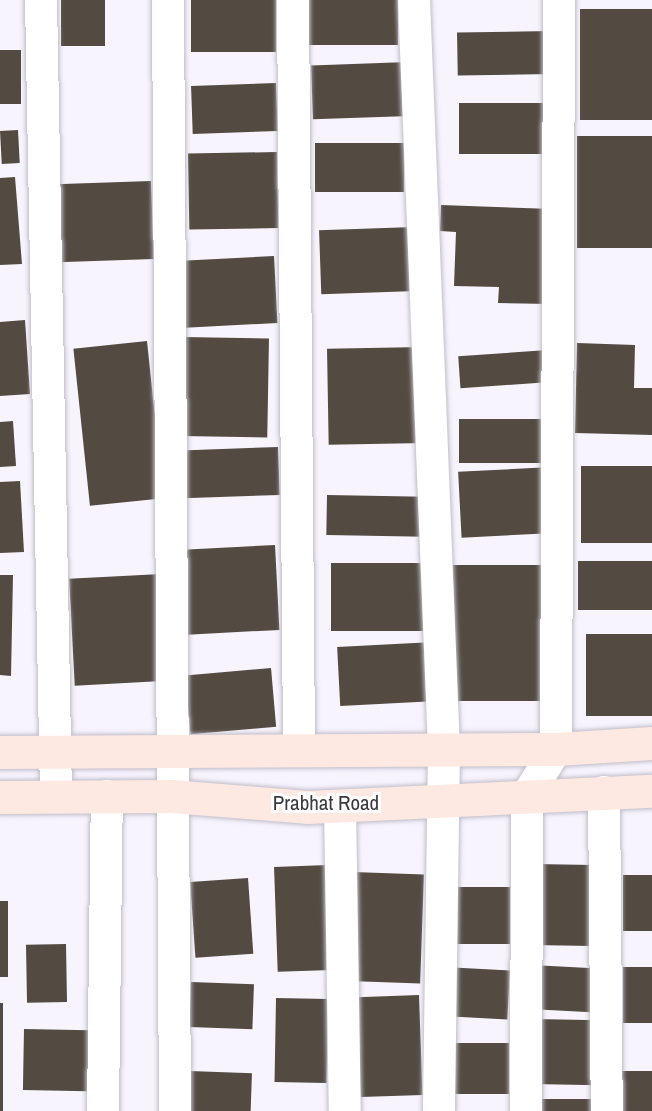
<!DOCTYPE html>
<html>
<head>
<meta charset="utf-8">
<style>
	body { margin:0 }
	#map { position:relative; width:652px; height:1111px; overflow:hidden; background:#f7f4fe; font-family:"Archivo Narrow",sans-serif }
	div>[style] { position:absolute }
	.building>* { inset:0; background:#534b42; transform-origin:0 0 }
	.roads { filter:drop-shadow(0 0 2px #c0bdc9) drop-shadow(0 0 2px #c0bdc9) }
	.street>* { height:32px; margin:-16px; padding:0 16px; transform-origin:16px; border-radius:16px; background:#fff }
	.secondary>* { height:33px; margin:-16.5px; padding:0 16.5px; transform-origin:16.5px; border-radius:16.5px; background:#fee8e2 }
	span { translate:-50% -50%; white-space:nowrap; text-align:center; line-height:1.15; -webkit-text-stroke:6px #fff; paint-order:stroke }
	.street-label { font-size:21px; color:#3a393e }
</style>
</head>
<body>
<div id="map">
	<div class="building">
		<div style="left:61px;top:0;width:44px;height:46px"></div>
		<div style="left:191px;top:0;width:85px;height:52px"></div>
		<div style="left:309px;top:0;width:89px;height:45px"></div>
		<div style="left:652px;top:9px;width:111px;height:72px;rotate:90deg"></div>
		<div style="left:550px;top:31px;width:43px;height:93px;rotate:89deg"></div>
		<div style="left:0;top:50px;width:21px;height:54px"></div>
		<div style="left:408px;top:62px;width:54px;height:97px;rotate:88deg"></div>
		<div style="left:276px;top:83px;width:48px;height:85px;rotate:88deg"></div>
		<div style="left:459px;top:103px;width:92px;height:51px"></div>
		<div style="left:18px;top:130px;width:33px;height:18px;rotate:87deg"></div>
		<div style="left:577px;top:136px;width:75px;height:112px"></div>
		<div style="left:404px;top:143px;width:49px;height:89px;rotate:90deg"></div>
		<div style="left:277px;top:152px;width:76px;height:89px;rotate:89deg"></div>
		<div style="clip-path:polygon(15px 177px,22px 264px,0 265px,0 178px)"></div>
		<div style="left:151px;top:181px;width:78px;height:96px;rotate:88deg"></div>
		<div style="clip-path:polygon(441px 205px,553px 209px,551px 304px,498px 303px,499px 287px,454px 286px,456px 232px,440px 231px)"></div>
		<div style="left:414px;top:227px;width:64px;height:95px;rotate:88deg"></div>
		<div style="left:274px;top:256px;width:67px;height:97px;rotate:87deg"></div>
		<div style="clip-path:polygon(25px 320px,30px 394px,0 396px,0 322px)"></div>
		<div style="left:183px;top:337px;width:86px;height:99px;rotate:1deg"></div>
		<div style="left:147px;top:341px;width:158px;height:74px;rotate:84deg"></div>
		<div style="clip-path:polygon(577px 343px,635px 345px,634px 388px,652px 388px,652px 435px,575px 433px)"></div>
		<div style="left:423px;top:347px;width:96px;height:96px;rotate:89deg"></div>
		<div style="left:548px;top:350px;width:32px;height:90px;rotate:86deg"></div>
		<div style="left:459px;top:419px;width:90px;height:44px"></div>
		<div style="clip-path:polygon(13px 421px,16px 466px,0 467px,0 422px)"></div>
		<div style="left:278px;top:447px;width:48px;height:97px;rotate:88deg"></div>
		<div style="left:652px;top:466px;width:77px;height:71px;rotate:90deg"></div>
		<div style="left:551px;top:467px;width:66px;height:93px;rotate:87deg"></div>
		<div style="clip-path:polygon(20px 481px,24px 552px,0 553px,0 482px)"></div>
		<div style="left:327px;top:495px;width:98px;height:40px;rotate:1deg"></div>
		<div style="left:275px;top:545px;width:85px;height:92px;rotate:87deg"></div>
		<div style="left:652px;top:561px;width:49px;height:74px;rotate:90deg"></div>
		<div style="left:331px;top:563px;width:103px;height:68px"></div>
		<div style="left:450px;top:565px;width:92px;height:136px"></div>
		<div style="left:161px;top:574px;width:107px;height:92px;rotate:87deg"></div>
		<div style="clip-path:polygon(0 575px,13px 575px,11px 676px,0 675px)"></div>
		<div style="left:652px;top:634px;width:82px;height:66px;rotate:90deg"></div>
		<div style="left:434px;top:642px;width:59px;height:97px;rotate:87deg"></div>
		<div style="left:271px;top:668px;width:59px;height:86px;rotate:85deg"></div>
		<div style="left:534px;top:864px;width:59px;height:81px;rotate:1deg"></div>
		<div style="left:328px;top:865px;width:105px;height:54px;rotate:88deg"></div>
		<div style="left:353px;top:872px;width:71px;height:109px;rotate:2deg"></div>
		<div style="left:623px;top:875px;width:29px;height:56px"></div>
		<div style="left:248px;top:878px;width:76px;height:58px;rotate:86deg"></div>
		<div style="left:444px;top:887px;width:66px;height:57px"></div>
		<div style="left:0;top:901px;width:8px;height:76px"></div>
		<div style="left:66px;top:944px;width:58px;height:40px;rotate:89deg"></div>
		<div style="left:532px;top:965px;width:66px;height:44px;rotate:3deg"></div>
		<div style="left:444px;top:967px;width:66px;height:49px;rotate:3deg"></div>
		<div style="left:623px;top:967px;width:29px;height:56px"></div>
		<div style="left:191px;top:982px;width:63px;height:45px;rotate:2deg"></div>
		<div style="left:419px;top:995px;width:100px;height:62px;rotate:88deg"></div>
		<div style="left:276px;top:998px;width:52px;height:84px;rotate:1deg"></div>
		<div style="left:0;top:1003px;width:3px;height:108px"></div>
		<div style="left:533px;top:1019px;width:68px;height:65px;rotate:1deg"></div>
		<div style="left:24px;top:1029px;width:65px;height:61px;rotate:1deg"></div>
		<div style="left:447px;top:1043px;width:62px;height:51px"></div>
		<div style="left:190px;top:1071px;width:62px;height:40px;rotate:2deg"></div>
		<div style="left:613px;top:1071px;width:39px;height:40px"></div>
		<div style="left:539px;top:1099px;width:57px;height:12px"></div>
	</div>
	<div class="roads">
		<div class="street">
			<div style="left:41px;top:0;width:796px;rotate:88.92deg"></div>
			<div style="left:168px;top:0;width:1111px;rotate:89.64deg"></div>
			<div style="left:293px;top:0;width:747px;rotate:89.54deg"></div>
			<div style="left:414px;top:0;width:750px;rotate:87.71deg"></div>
			<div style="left:444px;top:749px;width:362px;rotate:90.8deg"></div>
			<div style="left:604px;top:792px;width:319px;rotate:89.5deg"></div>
			<div style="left:340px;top:806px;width:305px;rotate:89.1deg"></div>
			<div style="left:103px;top:1111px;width:315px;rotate:-89.3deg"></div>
			<div style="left:526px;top:1111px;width:315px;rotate:-89.8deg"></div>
			<div style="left:527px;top:796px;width:55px;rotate:-58.3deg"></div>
			<div style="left:556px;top:749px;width:749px;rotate:-89.77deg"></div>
		</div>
		<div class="secondary">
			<div style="left:0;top:752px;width:556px;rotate:-0.31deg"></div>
			<div style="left:556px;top:749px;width:96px;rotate:-3.6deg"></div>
			<div style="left:0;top:797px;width:171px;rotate:-0.3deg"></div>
			<div style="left:171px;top:796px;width:136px;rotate:4.6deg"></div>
			<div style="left:307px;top:807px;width:345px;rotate:-2.7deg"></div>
		</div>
	</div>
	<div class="street-label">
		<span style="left:326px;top:803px">Prabhat Road</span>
	</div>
</div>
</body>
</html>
